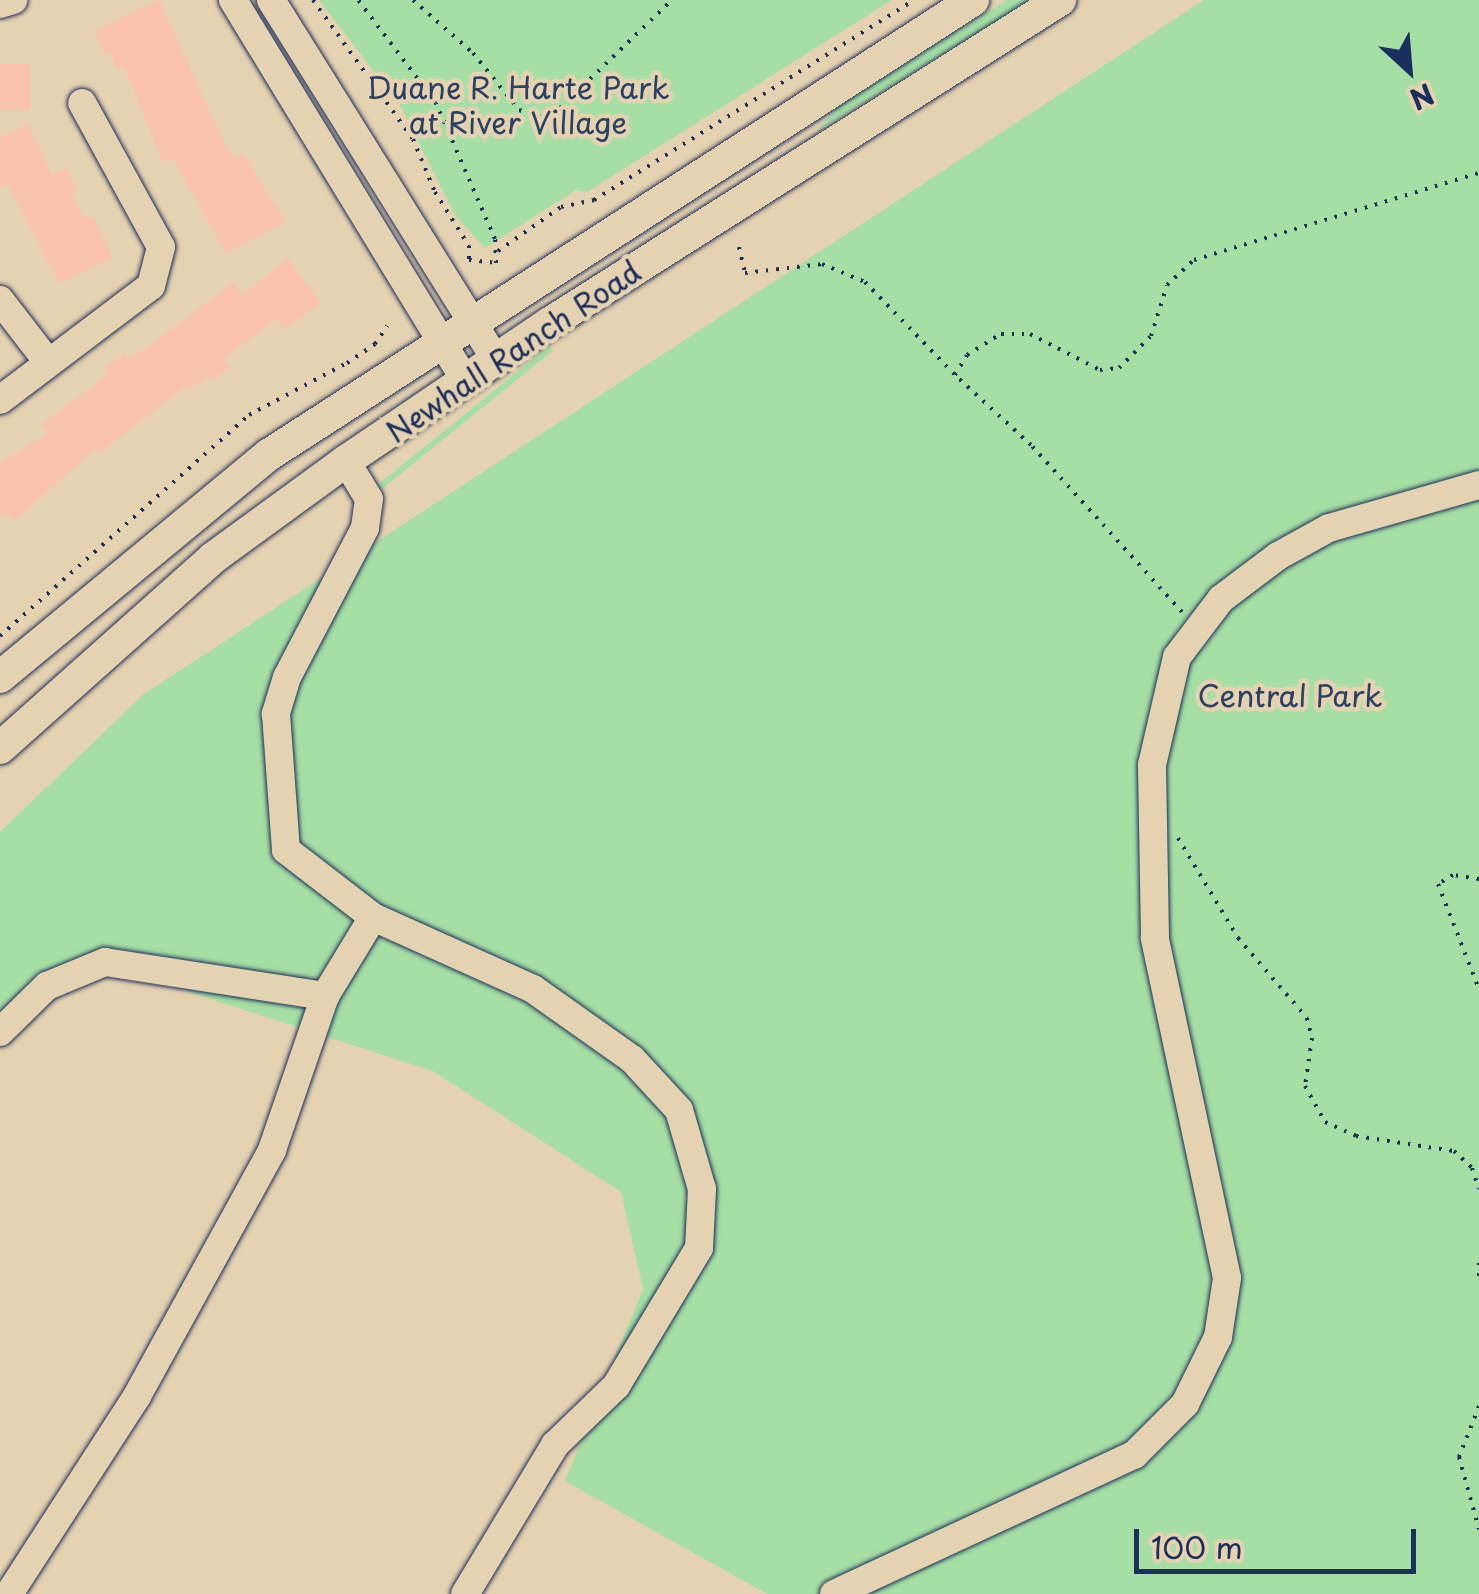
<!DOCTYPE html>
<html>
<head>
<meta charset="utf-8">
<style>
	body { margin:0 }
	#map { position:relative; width:1479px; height:1594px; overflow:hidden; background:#e5d2b0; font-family:"Playpen Sans",sans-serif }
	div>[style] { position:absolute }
	.green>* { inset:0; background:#a5dfa4; transform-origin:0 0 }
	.building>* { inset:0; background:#f9c4ab; transform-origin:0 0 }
	.path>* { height:4px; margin-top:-2px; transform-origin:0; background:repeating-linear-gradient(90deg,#1b2f5e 0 2.5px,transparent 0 10.5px) }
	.roads { filter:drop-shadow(0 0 2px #1b2f5e) drop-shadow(0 0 2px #1b2f5e) }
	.minor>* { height:28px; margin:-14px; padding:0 14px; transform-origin:14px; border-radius:14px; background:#e5d2b0 }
	.major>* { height:32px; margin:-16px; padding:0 16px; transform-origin:16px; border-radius:16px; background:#e5d2b0 }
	span { translate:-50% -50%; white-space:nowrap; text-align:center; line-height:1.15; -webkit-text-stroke:9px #e5d2b0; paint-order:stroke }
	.park-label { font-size:30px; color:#294165 }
	.street-label { font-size:30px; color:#1b2f5e }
	.north { position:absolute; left:1359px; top:20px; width:100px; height:100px; -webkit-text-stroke:8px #e5d2b0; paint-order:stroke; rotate:154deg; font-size:28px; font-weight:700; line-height:40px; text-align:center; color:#1b2f5e }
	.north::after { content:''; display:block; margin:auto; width:35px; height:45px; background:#1b2f5e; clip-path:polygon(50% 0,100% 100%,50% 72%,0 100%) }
	.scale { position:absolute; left:1134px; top:1529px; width:282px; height:45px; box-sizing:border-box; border:5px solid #1b2f5e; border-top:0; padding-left:12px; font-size:30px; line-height:35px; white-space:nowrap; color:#1b2f5e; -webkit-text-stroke:8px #e5d2b0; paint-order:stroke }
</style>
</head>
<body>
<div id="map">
	<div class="green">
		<div style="clip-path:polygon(319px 0,892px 0,587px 192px,576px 190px,485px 248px,455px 215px,400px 105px)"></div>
		<div style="clip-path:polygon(1007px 0,1031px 0,817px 131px,835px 109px)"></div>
		<div style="clip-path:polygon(1204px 0,1479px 0,1479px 1594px,767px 1594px,565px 1481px,643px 1289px,621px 1192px,433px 1071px,124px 971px,47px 981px,0 1026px,0 832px,144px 694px)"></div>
		<div style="left:549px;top:346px;width:6px;height:220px;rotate:51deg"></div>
	</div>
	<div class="building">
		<div style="clip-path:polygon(159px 0,225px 144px,234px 158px,243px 154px,286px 222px,226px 253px,173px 158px,163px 162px,124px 67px,118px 70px,110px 52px,105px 55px,94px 31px)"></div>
		<div style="left:0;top:64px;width:30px;height:46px"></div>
		<div style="clip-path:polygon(28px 124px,52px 175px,67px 168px,77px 189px,71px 192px,85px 219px,93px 216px,113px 258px,59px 283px,8px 184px,0 187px,0 137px)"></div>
		<div style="clip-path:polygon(288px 259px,321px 303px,285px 330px,277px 319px,223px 359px,230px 367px,213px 380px,209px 375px,189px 390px,186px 386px,100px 453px,96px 448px,14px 521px,6px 512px,0 517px,0 462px,48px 434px,41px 425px,109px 374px,104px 368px,125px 353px,128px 358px,147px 348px,233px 283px,242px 295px)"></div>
	</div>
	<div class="path">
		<div style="left:313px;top:0;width:171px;rotate:54.3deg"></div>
		<div style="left:413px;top:139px;width:57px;rotate:67.5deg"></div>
		<div style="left:435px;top:192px;width:64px;rotate:57.8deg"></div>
		<div style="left:469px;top:246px;width:14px;rotate:90deg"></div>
		<div style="left:469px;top:260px;width:27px;rotate:6deg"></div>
		<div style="left:496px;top:263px;width:24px;rotate:-92deg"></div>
		<div style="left:495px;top:239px;width:148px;rotate:-113.5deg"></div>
		<div style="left:436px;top:103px;width:129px;rotate:-127.1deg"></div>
		<div style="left:413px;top:0;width:80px;rotate:41.5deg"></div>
		<div style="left:473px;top:53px;width:73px;rotate:51.1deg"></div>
		<div style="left:519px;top:110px;width:23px;rotate:18deg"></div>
		<div style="left:541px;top:117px;width:21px;rotate:-25deg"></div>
		<div style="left:560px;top:108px;width:156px;rotate:-44deg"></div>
		<div style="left:739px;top:247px;width:27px;rotate:77deg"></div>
		<div style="left:745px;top:273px;width:78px;rotate:-6.7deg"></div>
		<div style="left:822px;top:264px;width:47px;rotate:22.7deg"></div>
		<div style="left:865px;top:282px;width:129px;rotate:45.9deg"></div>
		<div style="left:498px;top:251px;width:77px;rotate:-34.9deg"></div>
		<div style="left:561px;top:207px;width:34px;rotate:-12deg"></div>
		<div style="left:594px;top:200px;width:377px;rotate:-32deg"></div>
		<div style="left:1182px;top:612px;width:225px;rotate:-132.1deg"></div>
		<div style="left:1031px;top:445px;width:103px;rotate:-137.4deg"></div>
		<div style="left:955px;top:375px;width:23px;rotate:-59deg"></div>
		<div style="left:967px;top:355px;width:40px;rotate:-32deg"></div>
		<div style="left:1001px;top:334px;width:29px"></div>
		<div style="left:1030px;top:334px;width:79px;rotate:27.2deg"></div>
		<div style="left:1100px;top:370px;width:19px;rotate:-6deg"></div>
		<div style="left:1119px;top:368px;width:45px;rotate:-45deg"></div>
		<div style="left:1151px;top:336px;width:53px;rotate:-72.6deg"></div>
		<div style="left:1167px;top:285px;width:37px;rotate:-43deg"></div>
		<div style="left:1194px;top:260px;width:298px;rotate:-17deg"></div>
		<div style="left:0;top:636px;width:333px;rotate:-41.6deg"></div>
		<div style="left:249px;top:415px;width:111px;rotate:-28deg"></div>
		<div style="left:347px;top:363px;width:34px;rotate:-34deg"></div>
		<div style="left:375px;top:344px;width:22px;rotate:-56deg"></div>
		<div style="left:1178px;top:838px;width:117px;rotate:59deg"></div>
		<div style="left:1238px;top:938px;width:106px;rotate:49.2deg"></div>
		<div style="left:1307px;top:1018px;width:21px;rotate:76deg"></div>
		<div style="left:1312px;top:1038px;width:49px;rotate:98.3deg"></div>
		<div style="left:1305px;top:1086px;width:41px;rotate:60.9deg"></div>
		<div style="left:1325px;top:1122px;width:34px;rotate:24deg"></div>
		<div style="left:1356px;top:1136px;width:99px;rotate:8.7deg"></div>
		<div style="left:1454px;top:1151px;width:25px;rotate:43deg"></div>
		<div style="left:1472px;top:1168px;width:22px;rotate:72deg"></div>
		<div style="left:1479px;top:879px;width:26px;rotate:-171deg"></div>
		<div style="left:1453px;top:875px;width:17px;rotate:149deg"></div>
		<div style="left:1438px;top:884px;width:113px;rotate:68.7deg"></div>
		<div style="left:1479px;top:1263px;width:19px;rotate:90deg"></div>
		<div style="left:1479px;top:1406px;width:55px;rotate:111.4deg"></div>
		<div style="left:1459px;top:1457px;width:75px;rotate:74.5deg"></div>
	</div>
	<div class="roads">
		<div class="minor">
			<div style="left:233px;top:0;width:447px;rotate:58.6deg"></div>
			<div style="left:271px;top:0;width:426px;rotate:58deg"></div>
			<div style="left:0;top:4px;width:14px;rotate:-17deg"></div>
			<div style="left:0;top:300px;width:78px;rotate:52.3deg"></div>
			<div style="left:0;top:400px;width:189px;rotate:-37.1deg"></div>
			<div style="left:151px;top:286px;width:40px;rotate:-75.6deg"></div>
			<div style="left:161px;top:247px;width:164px;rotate:-118.7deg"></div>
			<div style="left:346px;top:461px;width:44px;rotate:58.8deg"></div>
			<div style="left:369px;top:499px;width:29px;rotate:98deg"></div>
			<div style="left:365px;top:528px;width:168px;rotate:117.6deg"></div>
			<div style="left:287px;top:677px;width:39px;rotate:107deg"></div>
			<div style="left:276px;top:714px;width:136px;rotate:85.8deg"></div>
			<div style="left:286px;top:850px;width:110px;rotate:37.6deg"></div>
			<div style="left:373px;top:917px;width:175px;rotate:24.2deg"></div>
			<div style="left:533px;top:989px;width:121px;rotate:35.3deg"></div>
			<div style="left:632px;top:1059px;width:69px;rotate:47.3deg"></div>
			<div style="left:679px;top:1110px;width:82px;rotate:73.8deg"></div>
			<div style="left:702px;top:1189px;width:59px;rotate:92.9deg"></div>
			<div style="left:699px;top:1248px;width:161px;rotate:121deg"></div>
			<div style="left:616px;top:1386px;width:85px;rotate:136deg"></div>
			<div style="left:555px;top:1445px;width:174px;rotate:121.1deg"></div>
			<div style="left:0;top:1032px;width:66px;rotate:-44.4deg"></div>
			<div style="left:47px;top:986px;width:63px;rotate:-22.5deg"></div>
			<div style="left:105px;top:962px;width:223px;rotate:8.8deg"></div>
			<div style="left:9px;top:1594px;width:236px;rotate:-57.1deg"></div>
			<div style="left:137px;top:1396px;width:281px;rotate:-61.2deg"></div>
			<div style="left:272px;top:1150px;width:163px;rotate:-71deg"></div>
			<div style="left:325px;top:996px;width:92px;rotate:-58.7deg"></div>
			<div style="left:834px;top:1594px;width:331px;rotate:-24.9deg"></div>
			<div style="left:1134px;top:1455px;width:72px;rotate:-45deg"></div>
			<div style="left:1185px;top:1404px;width:75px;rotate:-63.8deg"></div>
			<div style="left:1218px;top:1337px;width:60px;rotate:-81.3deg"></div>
			<div style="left:1227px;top:1278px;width:348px;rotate:-102deg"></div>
			<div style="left:1155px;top:938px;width:173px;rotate:-91deg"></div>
			<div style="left:1152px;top:765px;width:111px;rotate:-77deg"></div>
			<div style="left:1177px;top:657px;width:73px;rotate:-52.8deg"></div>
			<div style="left:1221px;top:599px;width:71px;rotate:-37deg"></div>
			<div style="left:1278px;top:556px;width:58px;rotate:-28.8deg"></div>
			<div style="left:1329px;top:528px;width:156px;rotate:-16deg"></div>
		</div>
		<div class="major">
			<div style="left:0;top:677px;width:350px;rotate:-39.6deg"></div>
			<div style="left:270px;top:454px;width:837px;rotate:-32.85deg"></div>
			<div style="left:0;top:748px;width:285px;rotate:-41.7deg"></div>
			<div style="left:213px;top:558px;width:165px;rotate:-36.1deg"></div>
			<div style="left:346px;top:461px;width:246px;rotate:-34.1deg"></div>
			<div style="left:550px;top:323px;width:604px;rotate:-32.35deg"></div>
		</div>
	</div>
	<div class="park-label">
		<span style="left:518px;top:104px">Duane R. Harte Park<br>at River Village</span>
		<span style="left:1290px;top:695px">Central Park</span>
	</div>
	<div class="street-label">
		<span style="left:513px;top:351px;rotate:-34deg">Newhall Ranch Road</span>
	</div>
	<div class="north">N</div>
	<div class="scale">100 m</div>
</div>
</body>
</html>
